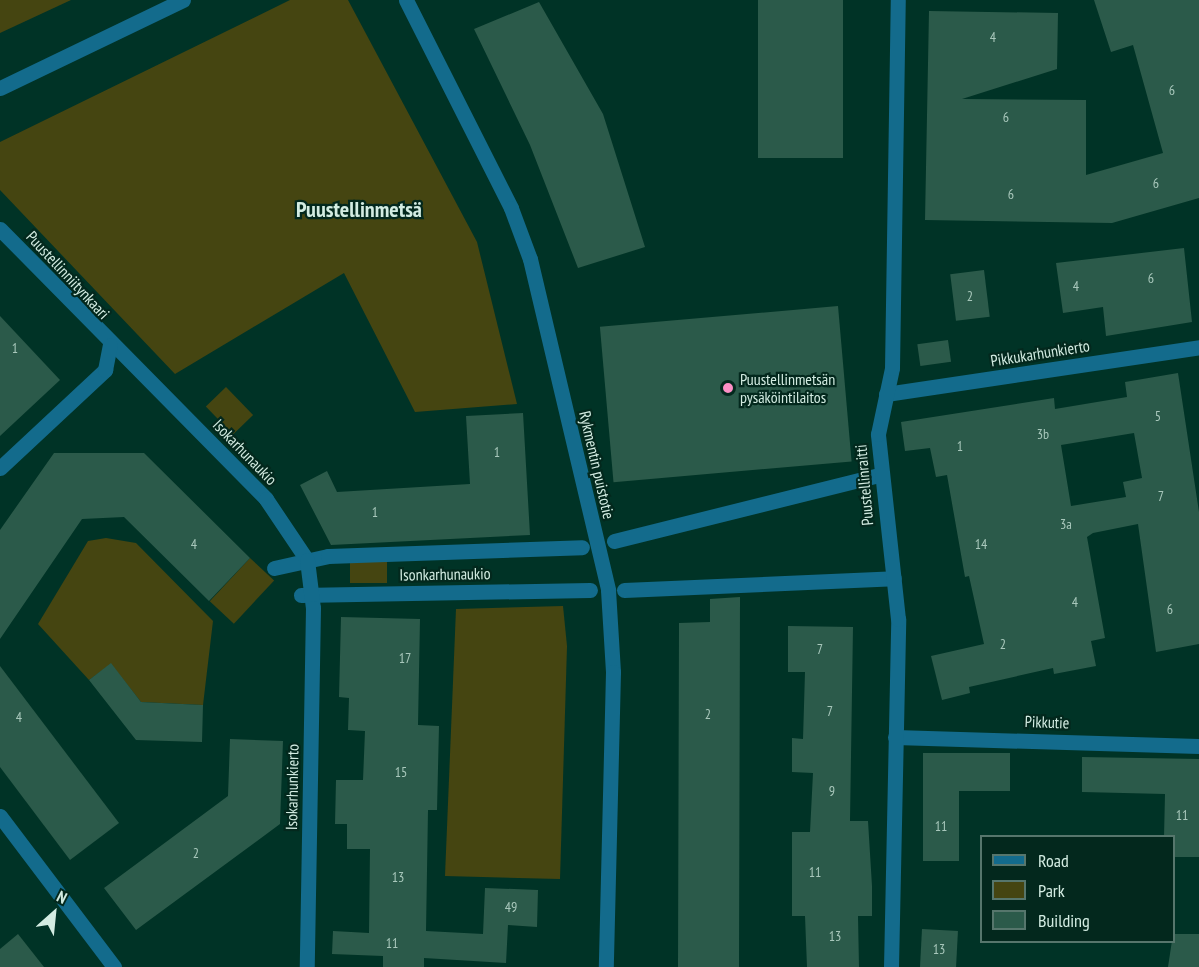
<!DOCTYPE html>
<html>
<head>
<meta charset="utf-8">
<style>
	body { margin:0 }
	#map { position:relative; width:1199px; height:967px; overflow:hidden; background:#003326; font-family:"PT Sans Narrow",sans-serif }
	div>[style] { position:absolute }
	.green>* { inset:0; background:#454511; transform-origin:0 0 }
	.building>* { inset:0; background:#2b5a4a; transform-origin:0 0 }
	.pedestrian>* { height:15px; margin:-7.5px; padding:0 7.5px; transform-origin:7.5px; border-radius:7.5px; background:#136b8c }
	.minor>* { height:15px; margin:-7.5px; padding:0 7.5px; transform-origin:7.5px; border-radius:7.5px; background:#136b8c }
	.dots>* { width:16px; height:16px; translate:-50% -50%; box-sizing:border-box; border:3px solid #03281d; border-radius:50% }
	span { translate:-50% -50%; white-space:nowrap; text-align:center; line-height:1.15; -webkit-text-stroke:4.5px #03281d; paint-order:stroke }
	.number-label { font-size:14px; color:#a9c8bc }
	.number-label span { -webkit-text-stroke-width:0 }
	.street-label { font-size:16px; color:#d3ece2 }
	.poi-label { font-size:16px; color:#d3ece2 }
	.left { translate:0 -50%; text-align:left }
	.district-label { font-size:22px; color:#d3ece2; font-weight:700 }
	.legend { position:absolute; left:980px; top:835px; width:195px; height:108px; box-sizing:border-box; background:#03281d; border:2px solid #56766c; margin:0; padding:8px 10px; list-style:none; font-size:18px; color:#d3ece2 }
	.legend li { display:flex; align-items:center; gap:12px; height:30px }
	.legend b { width:30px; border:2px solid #56766c }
	.north { position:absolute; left:24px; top:883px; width:60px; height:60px; -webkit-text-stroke:4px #03281d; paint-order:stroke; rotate:27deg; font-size:16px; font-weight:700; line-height:24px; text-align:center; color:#d3ece2 }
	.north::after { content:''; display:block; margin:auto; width:21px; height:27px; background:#d3ece2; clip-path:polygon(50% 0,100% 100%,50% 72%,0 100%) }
</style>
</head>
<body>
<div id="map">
	<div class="green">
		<div style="clip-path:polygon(0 0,71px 0,0 33px)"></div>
		<div style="clip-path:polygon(290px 0,348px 0,477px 242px,517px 404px,415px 412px,344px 273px,175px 374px,0 190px,0 142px)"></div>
		<div style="left:226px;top:387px;width:39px;height:28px;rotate:46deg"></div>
		<div style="clip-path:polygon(106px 538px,136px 543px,213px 621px,203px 705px,141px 702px,111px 664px,89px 680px,38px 624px,88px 541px)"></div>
		<div style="left:387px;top:557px;width:26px;height:37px;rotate:90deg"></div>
		<div style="left:250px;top:558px;width:33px;height:59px;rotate:43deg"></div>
		<div style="clip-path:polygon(563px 606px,567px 646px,560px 879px,445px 876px,456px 609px)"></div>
	</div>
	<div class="building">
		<div style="left:758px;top:0;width:85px;height:158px"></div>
		<div style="clip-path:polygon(1094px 0,1199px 0,1199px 198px,1112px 223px,925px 220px,929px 11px,1058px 13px,1057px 69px,962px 99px,1086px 100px,1086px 175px,1163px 153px,1133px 45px,1111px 52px)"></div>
		<div style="clip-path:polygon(539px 2px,603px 114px,645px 247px,578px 268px,530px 145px,474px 29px)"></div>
		<div style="clip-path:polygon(1184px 248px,1192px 322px,1106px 336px,1103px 307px,1063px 313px,1056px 263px)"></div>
		<div style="left:984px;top:270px;width:47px;height:34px;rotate:83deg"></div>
		<div style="left:838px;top:306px;width:156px;height:239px;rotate:85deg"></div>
		<div style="clip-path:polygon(0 316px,60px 380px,0 436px)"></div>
		<div style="left:948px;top:340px;width:22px;height:31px;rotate:82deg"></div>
		<div style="clip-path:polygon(evenodd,1178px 373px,1199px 512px,1199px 644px,1156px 652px,1138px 524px,1093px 533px,1087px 537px,1105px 638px,1091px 641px,1096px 666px,1054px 674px,1053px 668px,969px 687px,970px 693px,942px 700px,931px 656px,984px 644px,969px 576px,965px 577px,947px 475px,936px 477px,930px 448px,905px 451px,901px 422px,1054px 398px,1055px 409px,1127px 397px,1125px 382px,1178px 373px,1134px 433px,1142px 478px,1123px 482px,1126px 497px,1071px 506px,1061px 445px,1134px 433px)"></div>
		<div style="clip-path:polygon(523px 413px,530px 535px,331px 545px,300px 485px,327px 471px,337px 492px,470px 484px,466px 416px)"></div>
		<div style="clip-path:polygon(54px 453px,144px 453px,250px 558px,209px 601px,124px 517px,82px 519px,0 639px,0 530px)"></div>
		<div style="clip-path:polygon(740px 597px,739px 967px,678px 967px,679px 623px,710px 622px,710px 599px)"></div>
		<div style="clip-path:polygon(341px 617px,420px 619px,418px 725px,439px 726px,437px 810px,428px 810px,426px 931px,483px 934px,485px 888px,538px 890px,537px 927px,508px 925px,506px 963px,424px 958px,424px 967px,383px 967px,383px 956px,332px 954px,333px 931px,369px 933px,370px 849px,347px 849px,347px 824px,335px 824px,336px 780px,363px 780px,365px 731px,348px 730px,349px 698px,339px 697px)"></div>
		<div style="clip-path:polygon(788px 626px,853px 627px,850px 821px,868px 821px,872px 886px,872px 916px,858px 916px,859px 967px,807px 967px,805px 916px,792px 916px,792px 832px,810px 832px,813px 773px,792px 772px,792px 738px,803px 739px,805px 672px,788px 672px)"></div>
		<div style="clip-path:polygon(111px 663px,141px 702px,203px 705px,202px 742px,136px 740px,89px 680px)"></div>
		<div style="clip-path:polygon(0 666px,119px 823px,70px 860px,0 767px)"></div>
		<div style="clip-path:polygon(230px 739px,283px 741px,280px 824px,136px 930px,104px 888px,228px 796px)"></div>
		<div style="clip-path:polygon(923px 753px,1010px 753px,1010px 791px,959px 791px,959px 861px,923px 861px)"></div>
		<div style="clip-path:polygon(1082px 757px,1199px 759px,1199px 857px,1173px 857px,1173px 837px,1164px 837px,1165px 794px,1082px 792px)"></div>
		<div style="left:922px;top:929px;width:36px;height:38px;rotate:3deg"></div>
		<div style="clip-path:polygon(18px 934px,44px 967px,0 967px,0 949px)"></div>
		<div style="clip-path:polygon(1173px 934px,1199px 934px,1199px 967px,1168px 967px)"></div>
	</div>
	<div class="pedestrian">
		<div style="left:614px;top:541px;width:272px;rotate:-14deg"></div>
		<div style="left:274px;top:568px;width:55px;rotate:-12.5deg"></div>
		<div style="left:328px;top:556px;width:254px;rotate:-2deg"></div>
		<div style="left:624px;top:590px;width:270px;rotate:-2.5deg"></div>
		<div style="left:301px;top:595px;width:289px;rotate:-1deg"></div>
	</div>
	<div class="minor">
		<div style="left:406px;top:0;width:233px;rotate:63.2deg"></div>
		<div style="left:511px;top:208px;width:54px;rotate:69.6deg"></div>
		<div style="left:530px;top:259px;width:340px;rotate:76.7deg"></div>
		<div style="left:608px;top:590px;width:82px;rotate:86.5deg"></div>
		<div style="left:613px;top:672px;width:295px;rotate:91.4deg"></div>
		<div style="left:0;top:88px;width:203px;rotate:-25.7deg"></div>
		<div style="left:0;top:229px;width:379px;rotate:45.4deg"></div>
		<div style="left:266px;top:499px;width:73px;rotate:56.1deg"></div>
		<div style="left:307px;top:560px;width:48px;rotate:82.9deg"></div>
		<div style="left:313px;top:608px;width:359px;rotate:91deg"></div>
		<div style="left:886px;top:394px;width:317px;rotate:-8.5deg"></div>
		<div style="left:0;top:468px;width:144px;rotate:-43deg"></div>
		<div style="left:105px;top:370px;width:25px;rotate:-79deg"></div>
		<div style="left:895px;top:737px;width:304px;rotate:1.7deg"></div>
		<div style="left:0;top:816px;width:189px;rotate:52.9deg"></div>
		<div style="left:891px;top:967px;width:348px;rotate:-88.8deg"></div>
		<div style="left:898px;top:619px;width:186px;rotate:-96.2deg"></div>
		<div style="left:878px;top:434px;width:67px;rotate:-78deg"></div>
		<div style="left:892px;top:368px;width:368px;rotate:-89.1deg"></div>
	</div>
	<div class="dots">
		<div style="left:728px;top:388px;background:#fb8fc5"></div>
	</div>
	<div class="number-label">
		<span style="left:993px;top:37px">4</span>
		<span style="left:1172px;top:90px">6</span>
		<span style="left:1006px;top:117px">6</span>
		<span style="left:1156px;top:183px">6</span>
		<span style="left:1011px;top:194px">6</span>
		<span style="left:1151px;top:278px">6</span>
		<span style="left:1076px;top:286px">4</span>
		<span style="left:970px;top:296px">2</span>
		<span style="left:15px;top:348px">1</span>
		<span style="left:1158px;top:416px">5</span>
		<span style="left:1043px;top:434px">3b</span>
		<span style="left:960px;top:446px">1</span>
		<span style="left:497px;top:452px">1</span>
		<span style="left:1161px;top:496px">7</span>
		<span style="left:375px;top:512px">1</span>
		<span style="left:1066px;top:524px">3a</span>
		<span style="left:194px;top:544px">4</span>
		<span style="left:981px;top:544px">14</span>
		<span style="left:1075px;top:602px">4</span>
		<span style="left:1170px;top:609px">6</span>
		<span style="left:1003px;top:644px">2</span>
		<span style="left:820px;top:649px">7</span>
		<span style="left:405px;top:658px">17</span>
		<span style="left:830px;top:711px">7</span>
		<span style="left:708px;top:714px">2</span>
		<span style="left:19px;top:717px">4</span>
		<span style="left:401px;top:772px">15</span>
		<span style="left:832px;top:791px">9</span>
		<span style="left:1182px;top:815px">11</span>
		<span style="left:941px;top:826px">11</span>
		<span style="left:196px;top:853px">2</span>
		<span style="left:815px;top:872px">11</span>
		<span style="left:398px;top:877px">13</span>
		<span style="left:511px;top:907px">49</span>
		<span style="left:835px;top:936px">13</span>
		<span style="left:392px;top:943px">11</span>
		<span style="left:939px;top:949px">13</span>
	</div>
	<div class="street-label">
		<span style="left:68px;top:275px;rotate:47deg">Puustellinniitynkaari</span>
		<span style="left:1040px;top:353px;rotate:-9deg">Pikkukarhunkierto</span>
		<span style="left:245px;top:452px;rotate:46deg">Isokarhunaukio</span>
		<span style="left:597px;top:465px;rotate:77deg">Rykmentin puistotie</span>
		<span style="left:864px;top:485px;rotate:-95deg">Puustellinraitti</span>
		<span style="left:445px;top:574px;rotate:-1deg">Isonkarhunaukio</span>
		<span style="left:1047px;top:722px;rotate:2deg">Pikkutie</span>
		<span style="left:292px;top:787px;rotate:-89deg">Isokarhunkierto</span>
	</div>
	<div class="poi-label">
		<span class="left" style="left:740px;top:388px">Puustellinmetsän<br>pysäköintilaitos</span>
	</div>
	<div class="district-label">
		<span style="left:359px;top:210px">Puustellinmetsä</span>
	</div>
	<ul class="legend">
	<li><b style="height:8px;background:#136b8c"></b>Road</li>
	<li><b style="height:16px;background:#454511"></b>Park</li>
	<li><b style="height:16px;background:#2b5a4a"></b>Building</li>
	</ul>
	<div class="north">N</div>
</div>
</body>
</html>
